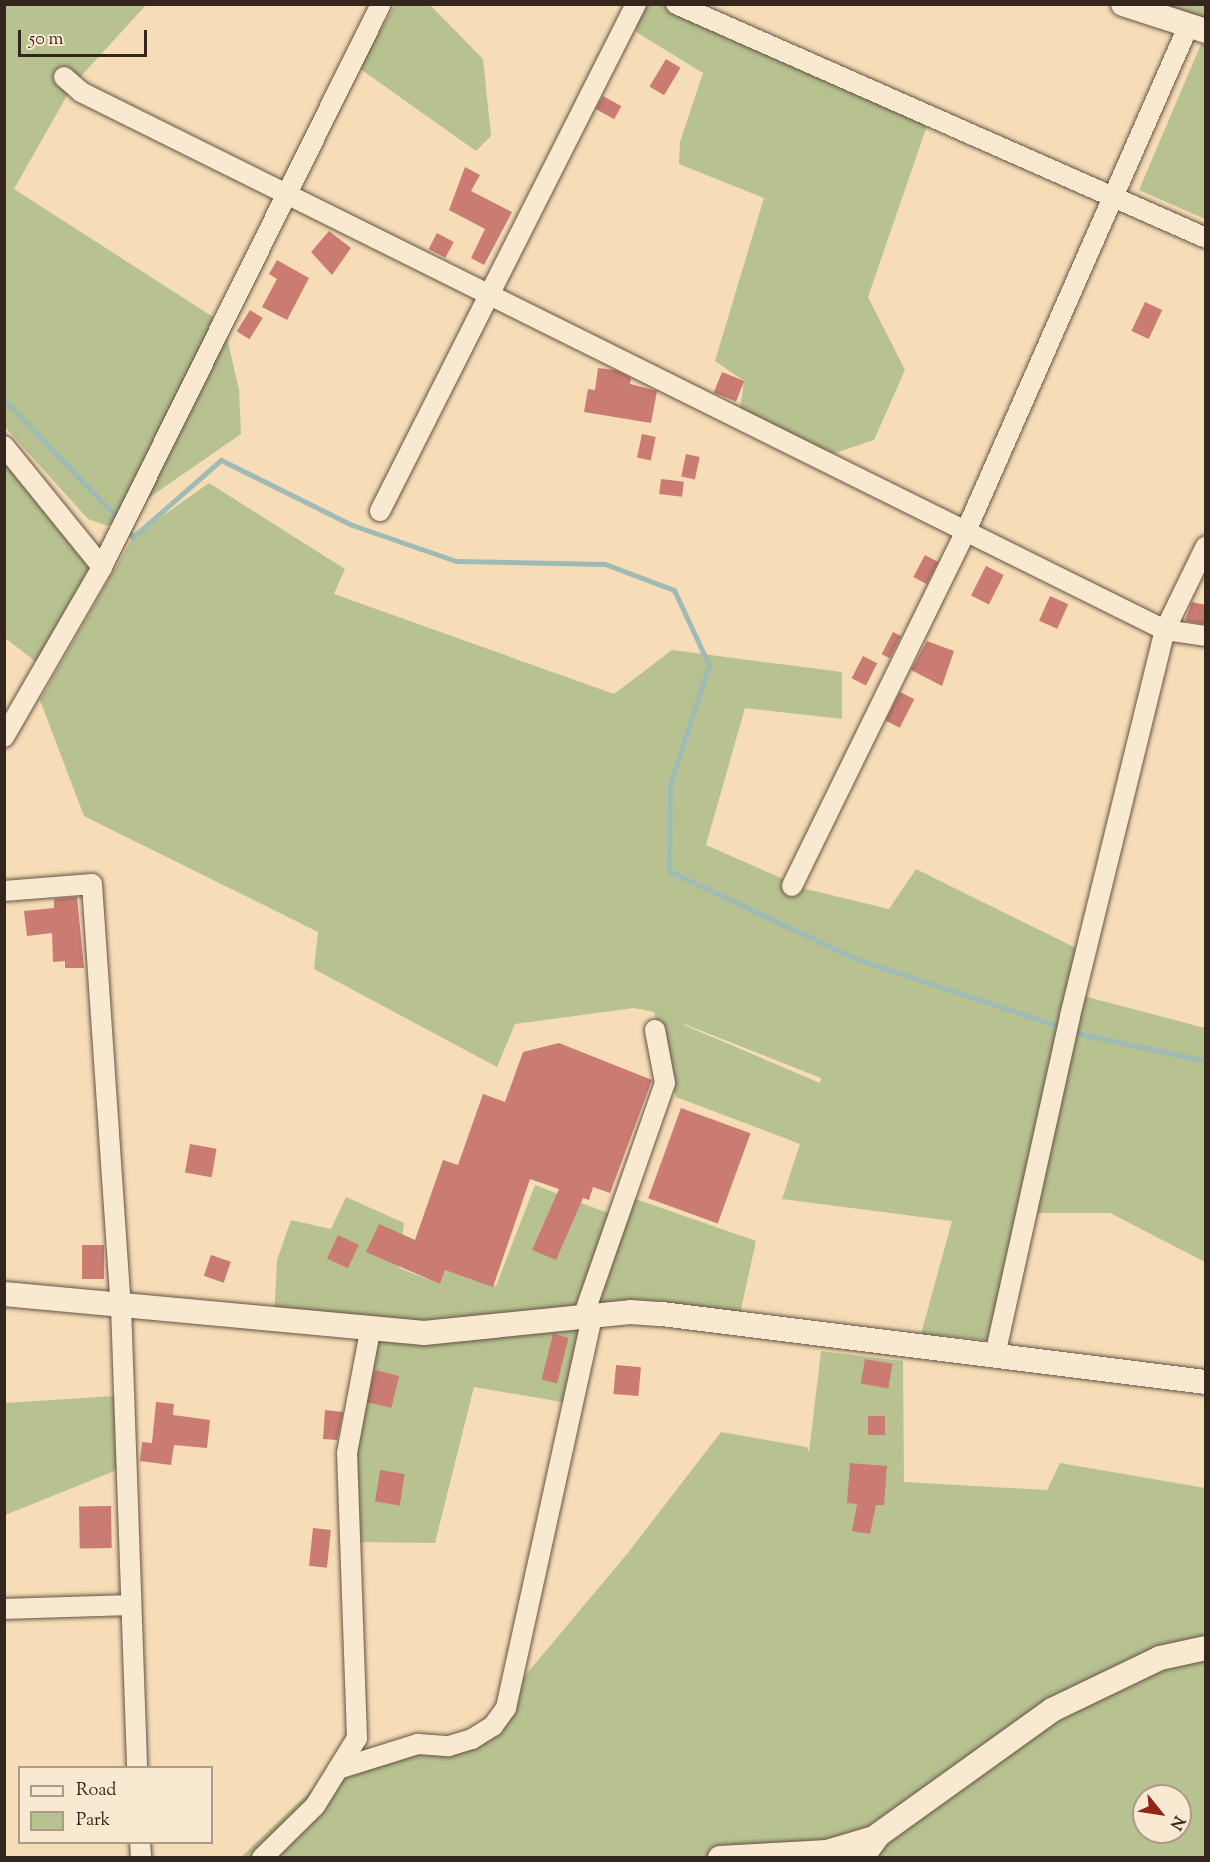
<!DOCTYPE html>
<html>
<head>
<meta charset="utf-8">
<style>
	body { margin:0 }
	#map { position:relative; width:1210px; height:1862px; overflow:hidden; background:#f6ddb7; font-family:"Sorts Mill Goudy",serif }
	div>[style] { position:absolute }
	.green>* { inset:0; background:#b8c291 }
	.stream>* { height:5px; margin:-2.5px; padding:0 2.5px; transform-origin:2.5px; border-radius:2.5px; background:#9ebbb5 }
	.building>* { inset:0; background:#ca7b72; transform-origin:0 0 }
	.roads { filter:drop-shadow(0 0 2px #655444) drop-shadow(0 0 2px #655444) }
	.minor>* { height:20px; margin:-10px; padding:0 10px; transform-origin:10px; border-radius:10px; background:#f9e9d0 }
	.tertiary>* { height:24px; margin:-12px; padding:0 12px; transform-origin:12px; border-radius:12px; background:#f9e9d0 }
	span { translate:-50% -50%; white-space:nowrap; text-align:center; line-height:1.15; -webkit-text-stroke:5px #f9e9d0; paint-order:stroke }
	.frame { position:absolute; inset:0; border:6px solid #35261d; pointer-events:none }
	.legend { position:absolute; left:18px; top:1766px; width:195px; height:78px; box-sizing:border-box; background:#f9e9d0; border:2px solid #ab9b88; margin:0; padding:8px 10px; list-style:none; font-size:18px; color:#35261d }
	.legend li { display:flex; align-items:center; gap:12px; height:30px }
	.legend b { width:30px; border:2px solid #ab9b88 }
	.north { position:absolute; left:1132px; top:1784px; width:60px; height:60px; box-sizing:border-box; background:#f9e9d0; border:2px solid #ab9b88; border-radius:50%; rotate:120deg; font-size:16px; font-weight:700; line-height:24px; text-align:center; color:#35261d }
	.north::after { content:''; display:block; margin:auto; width:21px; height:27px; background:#8f2418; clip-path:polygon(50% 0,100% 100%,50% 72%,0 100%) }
	.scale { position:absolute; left:18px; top:30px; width:129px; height:27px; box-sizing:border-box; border:3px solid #35261d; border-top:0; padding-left:8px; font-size:18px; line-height:21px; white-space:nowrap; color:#35261d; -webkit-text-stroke:4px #f9e9d0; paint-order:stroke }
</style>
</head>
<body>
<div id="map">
	<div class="green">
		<div style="clip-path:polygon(4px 5px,146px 5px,73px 85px,14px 189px,224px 324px,239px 390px,241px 434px,108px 526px,88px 519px,5px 427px)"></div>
		<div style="clip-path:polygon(395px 5px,430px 5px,483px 59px,491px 136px,476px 151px,359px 68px)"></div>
		<div style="clip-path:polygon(640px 5px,676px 5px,930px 117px,868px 297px,905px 370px,874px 440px,820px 458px,739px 417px,744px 381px,715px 361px,764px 198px,679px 164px,680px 142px,703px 73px,636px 32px)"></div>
		<div style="clip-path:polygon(1133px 5px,1205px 5px,1205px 17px,1154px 18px)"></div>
		<div style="clip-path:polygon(1201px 44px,1206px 45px,1205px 219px,1139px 190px)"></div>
		<div style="clip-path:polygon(4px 446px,102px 567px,44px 668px,5px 638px)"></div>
		<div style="clip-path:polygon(evenodd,209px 483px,345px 569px,334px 594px,614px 694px,672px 650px,842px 672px,842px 719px,745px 708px,706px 845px,806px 889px,889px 909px,916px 869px,1080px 950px,1064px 996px,998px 1341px,921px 1334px,952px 1221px,782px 1199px,800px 1144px,676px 1097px,654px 1012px,634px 1008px,515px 1024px,497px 1067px,314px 969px,318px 932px,84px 816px,40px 700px,133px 537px,209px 483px,684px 1024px,821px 1078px,820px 1083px,684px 1025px,684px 1024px)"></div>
		<div style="clip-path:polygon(1076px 994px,1205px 1028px,1205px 1262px,1110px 1213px,1027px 1213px)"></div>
		<div style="clip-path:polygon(535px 1185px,618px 1217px,583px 1317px,579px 1405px,474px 1387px,435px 1543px,351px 1542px,347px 1453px,368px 1338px,430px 1329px,274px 1321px,277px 1260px,291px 1220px,331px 1229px,346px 1197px,404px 1223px,399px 1268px,440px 1284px,445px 1270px,496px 1286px)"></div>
		<div style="clip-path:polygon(630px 1197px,756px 1241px,738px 1323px,592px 1316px)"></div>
		<div style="clip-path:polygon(evenodd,821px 1351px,903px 1361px,904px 1482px,1047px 1490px,1060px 1463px,1205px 1488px,1205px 1857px,240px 1858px,344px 1759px,472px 1739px,627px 1554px,721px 1432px,807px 1447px,809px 1452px,821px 1351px,1144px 1796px,1180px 1796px,1180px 1832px,1144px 1832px,1144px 1796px)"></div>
		<div style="clip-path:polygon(115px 1396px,117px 1470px,5px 1515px,5px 1403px)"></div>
	</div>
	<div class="stream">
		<div style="left:4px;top:400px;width:167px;rotate:46deg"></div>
		<div style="left:126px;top:528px;width:11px;rotate:52deg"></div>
		<div style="left:133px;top:537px;width:117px;rotate:-41.2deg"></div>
		<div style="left:221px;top:460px;width:146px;rotate:26.4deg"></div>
		<div style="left:352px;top:525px;width:110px;rotate:19.1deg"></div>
		<div style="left:456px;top:561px;width:149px;rotate:1.2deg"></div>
		<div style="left:605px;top:564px;width:74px;rotate:20.6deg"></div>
		<div style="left:674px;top:590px;width:83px;rotate:65deg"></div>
		<div style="left:709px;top:665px;width:125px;rotate:108.1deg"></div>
		<div style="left:670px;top:784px;width:87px;rotate:90.7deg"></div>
		<div style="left:669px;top:871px;width:204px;rotate:25.2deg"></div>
		<div style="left:854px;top:958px;width:243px;rotate:18.4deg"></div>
		<div style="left:1085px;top:1035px;width:124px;rotate:12.1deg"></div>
	</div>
	<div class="building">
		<div style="left:666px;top:59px;width:17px;height:32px;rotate:31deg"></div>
		<div style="left:603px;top:96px;width:21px;height:15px;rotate:29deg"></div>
		<div style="clip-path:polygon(465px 167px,480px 175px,471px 191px,512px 212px,484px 265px,471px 258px,485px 229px,449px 210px)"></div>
		<div style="clip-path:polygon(329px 231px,351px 248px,332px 275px,311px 252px)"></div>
		<div style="left:437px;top:233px;width:19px;height:18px;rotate:28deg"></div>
		<div style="clip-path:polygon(277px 260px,309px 278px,287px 320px,262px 307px,277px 279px,269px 274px)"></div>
		<div style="left:1145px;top:302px;width:19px;height:32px;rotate:25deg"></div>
		<div style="left:250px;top:310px;width:15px;height:25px;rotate:32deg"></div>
		<div style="clip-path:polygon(598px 368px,615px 370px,631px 378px,630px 384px,657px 391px,651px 423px,584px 412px,588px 389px,595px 390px)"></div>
		<div style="left:722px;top:372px;width:24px;height:22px;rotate:22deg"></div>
		<div style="left:642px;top:434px;width:14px;height:24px;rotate:12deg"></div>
		<div style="left:686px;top:454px;width:14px;height:23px;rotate:12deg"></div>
		<div style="left:661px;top:479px;width:23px;height:15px;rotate:7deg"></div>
		<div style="left:925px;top:555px;width:15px;height:25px;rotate:28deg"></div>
		<div style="left:986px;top:566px;width:20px;height:33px;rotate:27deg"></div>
		<div style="left:1050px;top:596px;width:20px;height:27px;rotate:24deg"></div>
		<div style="clip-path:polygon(1192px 602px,1206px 605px,1204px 624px,1185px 621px)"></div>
		<div style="left:893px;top:632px;width:9px;height:25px;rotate:27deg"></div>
		<div style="clip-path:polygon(927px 641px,954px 651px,942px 686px,911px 670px)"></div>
		<div style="left:863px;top:656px;width:16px;height:25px;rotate:27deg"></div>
		<div style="left:900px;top:692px;width:16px;height:32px;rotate:27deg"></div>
		<div style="clip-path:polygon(77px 897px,84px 968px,65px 968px,65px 961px,53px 962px,52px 933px,27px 936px,24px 911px,54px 908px,54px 899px)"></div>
		<div style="clip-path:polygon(559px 1043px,652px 1080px,610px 1193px,593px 1187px,589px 1200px,583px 1198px,556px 1260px,532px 1250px,559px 1189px,530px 1179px,493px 1287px,445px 1270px,440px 1284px,366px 1252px,379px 1224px,415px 1240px,443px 1160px,458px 1165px,483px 1094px,505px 1102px,523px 1052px)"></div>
		<div style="left:681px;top:1108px;width:74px;height:96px;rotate:20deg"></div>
		<div style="left:190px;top:1144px;width:27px;height:29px;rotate:10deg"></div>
		<div style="left:338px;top:1235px;width:23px;height:26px;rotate:25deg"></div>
		<div style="left:82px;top:1245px;width:22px;height:34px"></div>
		<div style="left:211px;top:1255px;width:21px;height:22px;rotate:19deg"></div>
		<div style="left:553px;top:1334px;width:16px;height:47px;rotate:14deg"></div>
		<div style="left:865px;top:1359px;width:28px;height:25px;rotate:10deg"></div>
		<div style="left:616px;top:1365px;width:25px;height:29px;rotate:5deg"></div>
		<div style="left:375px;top:1370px;width:25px;height:33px;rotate:14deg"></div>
		<div style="clip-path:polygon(156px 1402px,174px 1404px,173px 1415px,210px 1420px,207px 1448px,174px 1445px,171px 1465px,140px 1461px,142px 1442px,152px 1443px)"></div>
		<div style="clip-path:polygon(325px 1410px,343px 1412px,337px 1440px,323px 1439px)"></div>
		<div style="left:868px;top:1416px;width:17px;height:19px"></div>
		<div style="clip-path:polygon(850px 1463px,887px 1466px,884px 1505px,876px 1505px,870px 1534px,852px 1531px,857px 1504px,847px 1503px)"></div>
		<div style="left:380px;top:1470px;width:25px;height:32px;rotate:9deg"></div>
		<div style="left:111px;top:1506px;width:42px;height:32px;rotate:89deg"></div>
		<div style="left:313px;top:1528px;width:18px;height:38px;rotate:6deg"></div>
	</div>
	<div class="roads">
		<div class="minor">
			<div style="left:676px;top:4px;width:579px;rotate:23.82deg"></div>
			<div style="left:64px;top:77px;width:23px;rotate:41deg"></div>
			<div style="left:81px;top:92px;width:1210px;rotate:26.4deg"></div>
			<div style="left:1165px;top:630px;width:41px;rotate:8.3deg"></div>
			<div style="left:4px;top:446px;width:156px;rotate:51deg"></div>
			<div style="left:380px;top:511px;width:568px;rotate:-63.21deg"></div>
			<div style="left:4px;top:737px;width:196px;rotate:-60deg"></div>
			<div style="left:102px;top:567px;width:628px;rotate:-63.64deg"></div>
			<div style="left:792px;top:886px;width:395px;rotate:-63.9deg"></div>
			<div style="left:966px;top:531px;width:551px;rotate:-66.23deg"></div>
			<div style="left:4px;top:891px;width:88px;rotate:-4.5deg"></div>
			<div style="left:92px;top:884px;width:423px;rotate:86.1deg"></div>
			<div style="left:121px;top:1306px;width:462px;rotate:88deg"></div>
			<div style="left:583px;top:1317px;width:248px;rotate:-70.7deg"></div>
			<div style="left:665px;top:1083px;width:54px;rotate:-100.7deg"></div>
			<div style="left:995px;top:1355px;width:347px;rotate:-77.5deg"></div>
			<div style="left:1070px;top:1016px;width:398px;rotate:-76.2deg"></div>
			<div style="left:1165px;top:630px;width:93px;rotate:-64deg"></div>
			<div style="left:4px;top:1609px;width:126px;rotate:-1.8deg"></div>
			<div style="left:338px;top:1769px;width:84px;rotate:-17.4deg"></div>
			<div style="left:418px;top:1744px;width:31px;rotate:4deg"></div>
			<div style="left:449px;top:1746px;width:24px;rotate:-17deg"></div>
			<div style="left:472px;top:1739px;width:25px;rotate:-32deg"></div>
			<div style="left:493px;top:1726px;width:22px;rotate:-54deg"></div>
			<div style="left:506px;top:1708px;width:401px;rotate:-77.6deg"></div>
			<div style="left:140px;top:1842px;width:16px;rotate:86deg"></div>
			<div style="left:262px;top:1858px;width:74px;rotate:-44.5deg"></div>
			<div style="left:315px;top:1806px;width:80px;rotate:-58.3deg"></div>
			<div style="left:357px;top:1738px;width:285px;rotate:-92deg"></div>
			<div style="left:347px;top:1453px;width:124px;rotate:-79.3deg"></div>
			<div style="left:864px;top:1858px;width:32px;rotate:-54deg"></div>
		</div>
		<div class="tertiary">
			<div style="left:1123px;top:4px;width:87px;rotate:18deg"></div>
			<div style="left:4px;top:1294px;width:422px;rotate:5.3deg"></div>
			<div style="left:424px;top:1333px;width:207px;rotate:-5.8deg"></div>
			<div style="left:630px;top:1312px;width:32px;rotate:4deg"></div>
			<div style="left:662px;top:1314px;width:548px;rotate:7.13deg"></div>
			<div style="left:720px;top:1858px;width:107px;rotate:-3.2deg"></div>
			<div style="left:827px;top:1852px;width:49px;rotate:-16.6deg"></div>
			<div style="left:874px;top:1838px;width:219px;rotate:-35.7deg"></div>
			<div style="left:1052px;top:1710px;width:120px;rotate:-25.7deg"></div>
			<div style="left:1160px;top:1658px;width:47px;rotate:-12.3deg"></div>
		</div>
	</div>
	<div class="frame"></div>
	<ul class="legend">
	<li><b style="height:8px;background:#f9e9d0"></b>Road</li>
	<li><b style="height:16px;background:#b8c291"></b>Park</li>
	</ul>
	<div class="north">N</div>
	<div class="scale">50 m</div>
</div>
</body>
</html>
